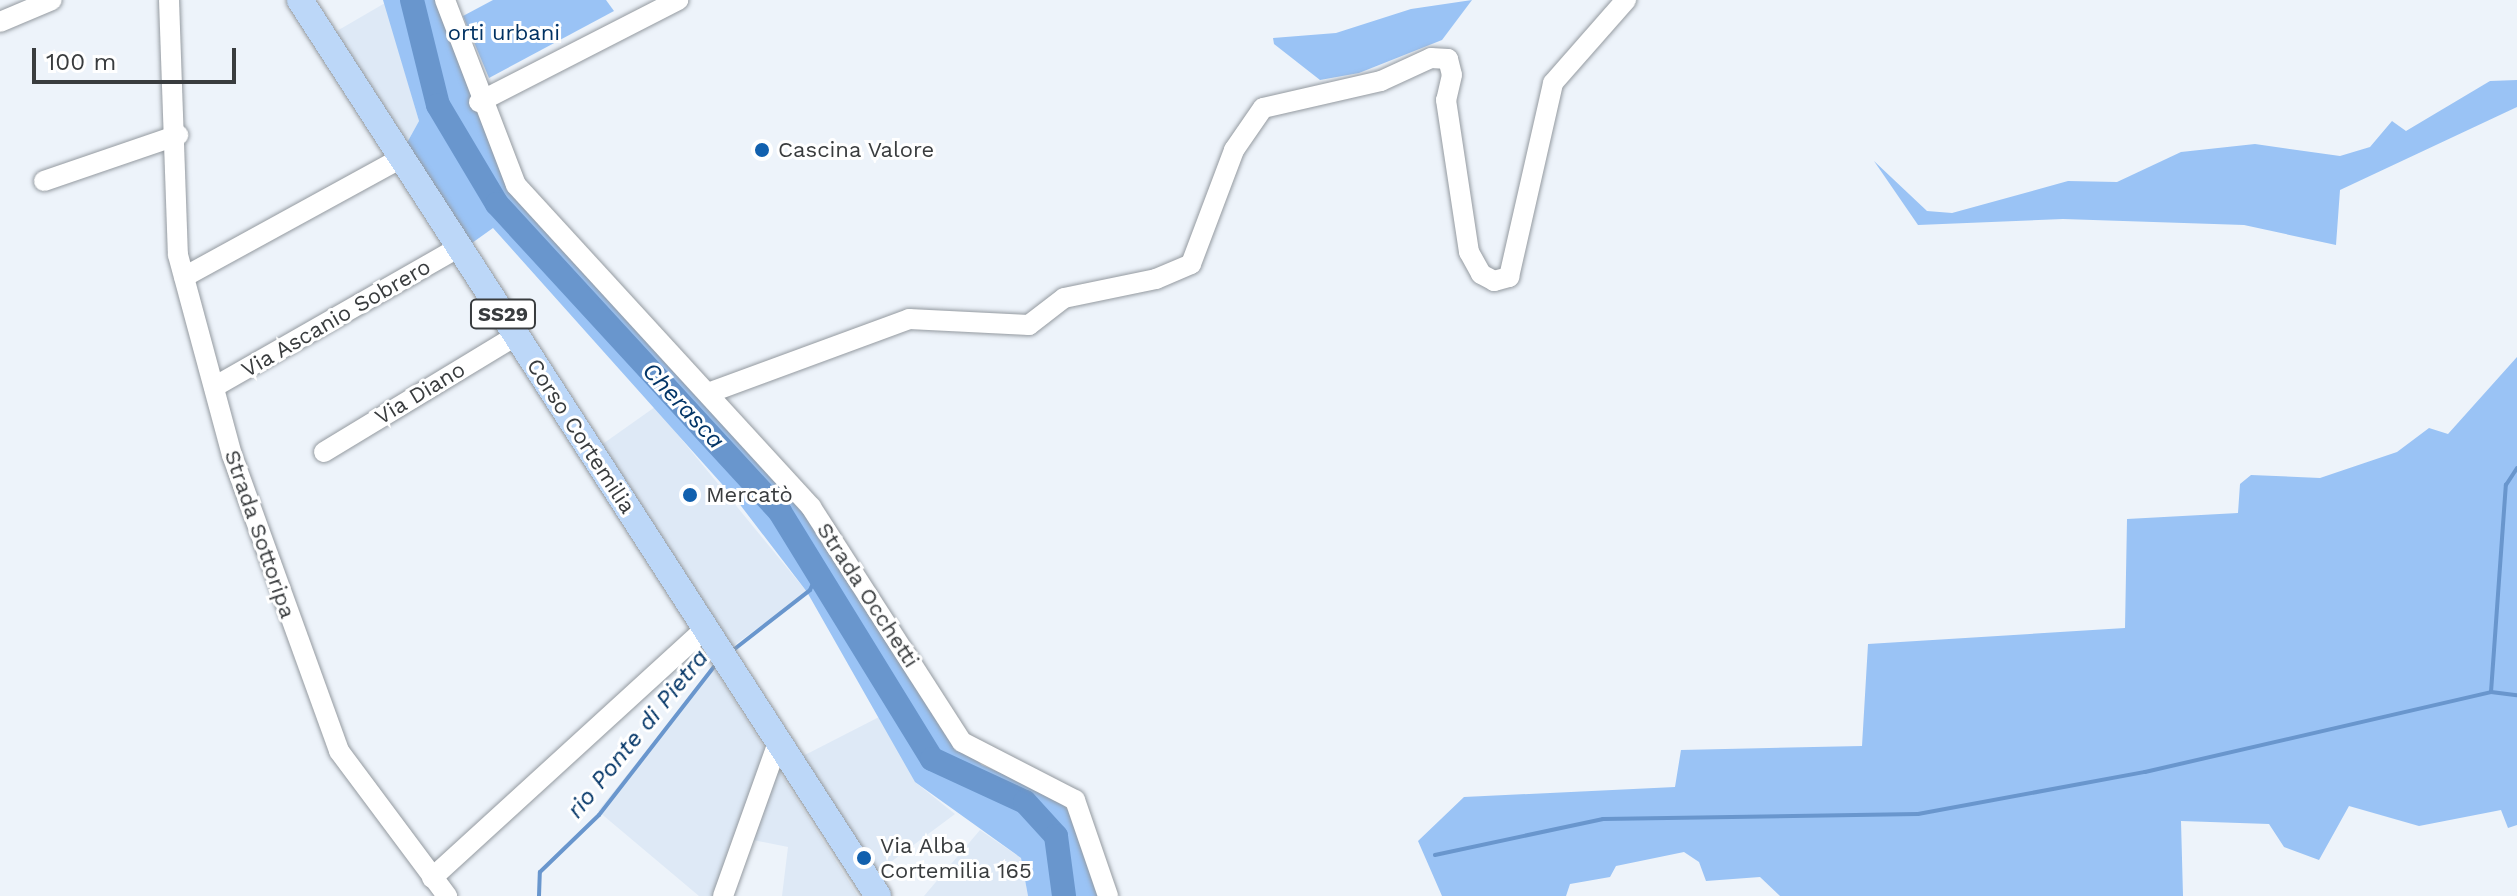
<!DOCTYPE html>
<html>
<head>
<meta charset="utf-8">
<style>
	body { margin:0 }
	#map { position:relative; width:2517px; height:896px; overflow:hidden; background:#edf3fa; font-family:"Work Sans",sans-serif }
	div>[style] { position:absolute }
	.built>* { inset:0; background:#dee9f6 }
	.green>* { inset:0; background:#9ac3f5 }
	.stream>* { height:4px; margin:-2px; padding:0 2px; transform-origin:2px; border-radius:2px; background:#6996cd }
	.river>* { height:24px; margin:-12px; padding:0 12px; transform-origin:12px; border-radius:12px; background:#6996cd }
	.roads { filter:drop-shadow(0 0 2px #949aa0) drop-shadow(0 0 2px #949aa0) }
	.minor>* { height:20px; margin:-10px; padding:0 10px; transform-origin:10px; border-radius:10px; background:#fff }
	.major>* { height:26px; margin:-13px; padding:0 13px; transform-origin:13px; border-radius:13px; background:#bcd7f8 }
	.dots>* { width:22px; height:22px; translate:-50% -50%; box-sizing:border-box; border:4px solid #fff; border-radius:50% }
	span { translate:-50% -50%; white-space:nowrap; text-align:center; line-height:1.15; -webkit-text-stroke:6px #fff; paint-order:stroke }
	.shield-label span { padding:2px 6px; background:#fff; border:2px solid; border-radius:6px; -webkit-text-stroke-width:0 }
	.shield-label { font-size:20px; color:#393c3e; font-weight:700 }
	.park-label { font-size:22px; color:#003162 }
	.poi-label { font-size:22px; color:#393c3e }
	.left { translate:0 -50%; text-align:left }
	.street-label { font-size:22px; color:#393c3e }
	.water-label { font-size:24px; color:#033567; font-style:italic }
	.scale { position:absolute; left:32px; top:48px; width:204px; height:36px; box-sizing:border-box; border:4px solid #393c3e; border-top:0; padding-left:10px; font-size:24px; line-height:28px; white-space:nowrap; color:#393c3e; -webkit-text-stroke:6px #fff; paint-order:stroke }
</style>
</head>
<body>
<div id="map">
	<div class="built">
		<div style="clip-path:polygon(385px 3px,419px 121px,403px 150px,330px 35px)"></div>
		<div style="clip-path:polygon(655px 407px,807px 592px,728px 650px,597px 448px)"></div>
		<div style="clip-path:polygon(713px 667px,858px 896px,782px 896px,788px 847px,733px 836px,716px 896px,699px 896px,598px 811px)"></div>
		<div style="clip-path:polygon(883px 715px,915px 782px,955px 814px,872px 876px,801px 757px)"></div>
		<div style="clip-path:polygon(980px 830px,1021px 858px,1028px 896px,924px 896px)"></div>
	</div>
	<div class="green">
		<div style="clip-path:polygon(383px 0,437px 0,511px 189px,796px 502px,958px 743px,982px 765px,1054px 795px,1070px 812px,1098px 896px,1028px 896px,1021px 858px,915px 782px,807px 592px,738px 502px,493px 228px,465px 248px,403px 150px,419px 121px)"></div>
		<div style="clip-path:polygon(493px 0,606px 0,614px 11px,489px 78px,463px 16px)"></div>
		<div style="clip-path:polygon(1472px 0,1442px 40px,1359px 73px,1320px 80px,1274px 44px,1273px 38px,1336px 33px,1411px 9px)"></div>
		<div style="clip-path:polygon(2517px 80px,2517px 107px,2340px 190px,2336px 245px,2244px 225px,2063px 219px,1918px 225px,1874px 161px,1927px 211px,1952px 213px,2068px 181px,2117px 182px,2181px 152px,2255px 144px,2340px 156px,2370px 147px,2392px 121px,2406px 131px,2490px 81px)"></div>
		<div style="clip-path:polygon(2517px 357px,2517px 825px,2508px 828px,2501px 810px,2419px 826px,2349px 806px,2319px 860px,2284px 847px,2269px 824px,2181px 821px,2183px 896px,1780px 896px,1760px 877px,1706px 881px,1699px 862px,1684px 852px,1616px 866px,1610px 877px,1570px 884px,1566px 896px,1442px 896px,1418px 841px,1464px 797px,1675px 787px,1681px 750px,1862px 746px,1868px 644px,2125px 628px,2127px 519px,2238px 513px,2240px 484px,2251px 475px,2320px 478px,2397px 452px,2429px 428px,2448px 434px)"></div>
	</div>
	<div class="stream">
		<div style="left:732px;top:651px;width:99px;rotate:-38deg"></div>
		<div style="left:810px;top:590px;width:17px;rotate:-66deg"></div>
		<div style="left:2491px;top:692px;width:208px;rotate:-85.9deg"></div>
		<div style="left:2506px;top:485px;width:20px;rotate:-57deg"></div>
		<div style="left:1435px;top:855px;width:172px;rotate:-12.1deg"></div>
		<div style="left:1603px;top:819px;width:315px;rotate:-0.9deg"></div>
		<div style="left:1918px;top:814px;width:231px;rotate:-10.5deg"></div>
		<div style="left:2145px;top:772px;width:355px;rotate:-13deg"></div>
		<div style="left:2491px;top:692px;width:26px;rotate:7deg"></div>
		<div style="left:539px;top:896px;width:24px;rotate:-88deg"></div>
		<div style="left:540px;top:872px;width:82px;rotate:-44deg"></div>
		<div style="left:599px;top:815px;width:191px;rotate:-52.2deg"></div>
	</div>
	<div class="river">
		<div style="left:412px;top:0;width:108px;rotate:76.1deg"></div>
		<div style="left:438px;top:105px;width:115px;rotate:59.2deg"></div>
		<div style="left:497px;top:204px;width:418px;rotate:47.4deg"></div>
		<div style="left:780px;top:512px;width:290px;rotate:58.4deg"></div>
		<div style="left:932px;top:759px;width:102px;rotate:24.8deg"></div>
		<div style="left:1025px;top:802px;width:46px;rotate:47.6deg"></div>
		<div style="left:1056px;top:836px;width:61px;rotate:82.4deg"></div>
	</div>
	<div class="roads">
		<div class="minor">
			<div style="left:169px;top:0;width:255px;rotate:88deg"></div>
			<div style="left:178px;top:255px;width:207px;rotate:74.9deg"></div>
			<div style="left:232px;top:455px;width:315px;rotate:70.1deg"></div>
			<div style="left:339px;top:751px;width:181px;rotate:53.3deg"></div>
			<div style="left:445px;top:0;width:198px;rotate:69deg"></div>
			<div style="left:516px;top:185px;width:437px;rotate:47.5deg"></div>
			<div style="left:811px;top:507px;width:279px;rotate:57.3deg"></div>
			<div style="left:962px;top:742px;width:127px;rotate:27.2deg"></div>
			<div style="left:1075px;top:800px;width:102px;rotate:71deg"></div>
			<div style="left:0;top:22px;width:56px;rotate:-22.9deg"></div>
			<div style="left:479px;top:102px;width:224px;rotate:-27.1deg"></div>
			<div style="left:44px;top:181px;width:142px;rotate:-18.9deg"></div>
			<div style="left:184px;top:277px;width:247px;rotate:-28.7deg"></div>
			<div style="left:214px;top:387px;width:281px;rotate:-29.7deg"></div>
			<div style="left:711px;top:392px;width:211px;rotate:-20.2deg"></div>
			<div style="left:909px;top:319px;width:120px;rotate:2.9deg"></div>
			<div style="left:1029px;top:325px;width:44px;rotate:-37.6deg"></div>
			<div style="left:1064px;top:298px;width:94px;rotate:-11.7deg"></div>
			<div style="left:1156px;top:279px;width:38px;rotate:-23deg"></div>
			<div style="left:1191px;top:264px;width:122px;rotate:-69.3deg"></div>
			<div style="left:1234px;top:150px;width:51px;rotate:-55.4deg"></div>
			<div style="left:1263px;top:108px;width:121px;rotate:-12.9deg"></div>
			<div style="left:1381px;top:81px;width:55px;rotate:-24.7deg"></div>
			<div style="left:1431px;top:58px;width:17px;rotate:3deg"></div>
			<div style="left:1448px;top:59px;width:16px;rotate:76deg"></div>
			<div style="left:1452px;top:75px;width:26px;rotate:103deg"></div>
			<div style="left:1446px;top:100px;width:154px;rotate:81.4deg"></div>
			<div style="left:1469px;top:252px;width:25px;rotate:61deg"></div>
			<div style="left:1481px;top:274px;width:15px;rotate:28deg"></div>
			<div style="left:1494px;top:281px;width:16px;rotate:-15deg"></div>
			<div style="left:1509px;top:277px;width:199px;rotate:-77.2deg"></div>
			<div style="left:1553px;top:83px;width:111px;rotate:-48.7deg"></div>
			<div style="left:324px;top:452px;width:226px;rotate:-31.2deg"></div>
			<div style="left:432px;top:878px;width:368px;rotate:-42.4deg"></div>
			<div style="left:723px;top:896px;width:164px;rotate:-70.3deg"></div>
		</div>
		<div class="major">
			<div style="left:300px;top:0;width:1066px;rotate:57.17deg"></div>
		</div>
	</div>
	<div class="dots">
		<div style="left:762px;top:150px;background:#1160ae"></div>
		<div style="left:690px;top:495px;background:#1160ae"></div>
		<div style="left:864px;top:858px;background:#1160ae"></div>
	</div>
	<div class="shield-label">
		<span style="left:503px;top:314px">SS29</span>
	</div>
	<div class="park-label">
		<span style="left:504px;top:33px">orti urbani</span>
	</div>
	<div class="poi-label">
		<span class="left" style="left:778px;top:150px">Cascina Valore</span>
		<span class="left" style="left:706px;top:495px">Mercatò</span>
		<span class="left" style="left:880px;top:858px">Via Alba<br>Cortemilia 165</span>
	</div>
	<div class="street-label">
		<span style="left:336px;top:318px;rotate:-30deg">Via Ascanio Sobrero</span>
		<span style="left:420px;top:393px;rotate:-31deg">Via Diano</span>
		<span style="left:581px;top:436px;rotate:57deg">Corso Cortemilia</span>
		<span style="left:260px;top:534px;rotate:71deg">Strada Sottoripa</span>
		<span style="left:868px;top:595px;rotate:57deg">Strada Occhetti</span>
	</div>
	<div class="water-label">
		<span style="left:683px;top:406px;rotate:47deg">Cherasca</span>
		<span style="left:638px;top:734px;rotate:-51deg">rio Ponte di Pietra</span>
	</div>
	<div class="scale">100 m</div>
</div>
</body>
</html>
